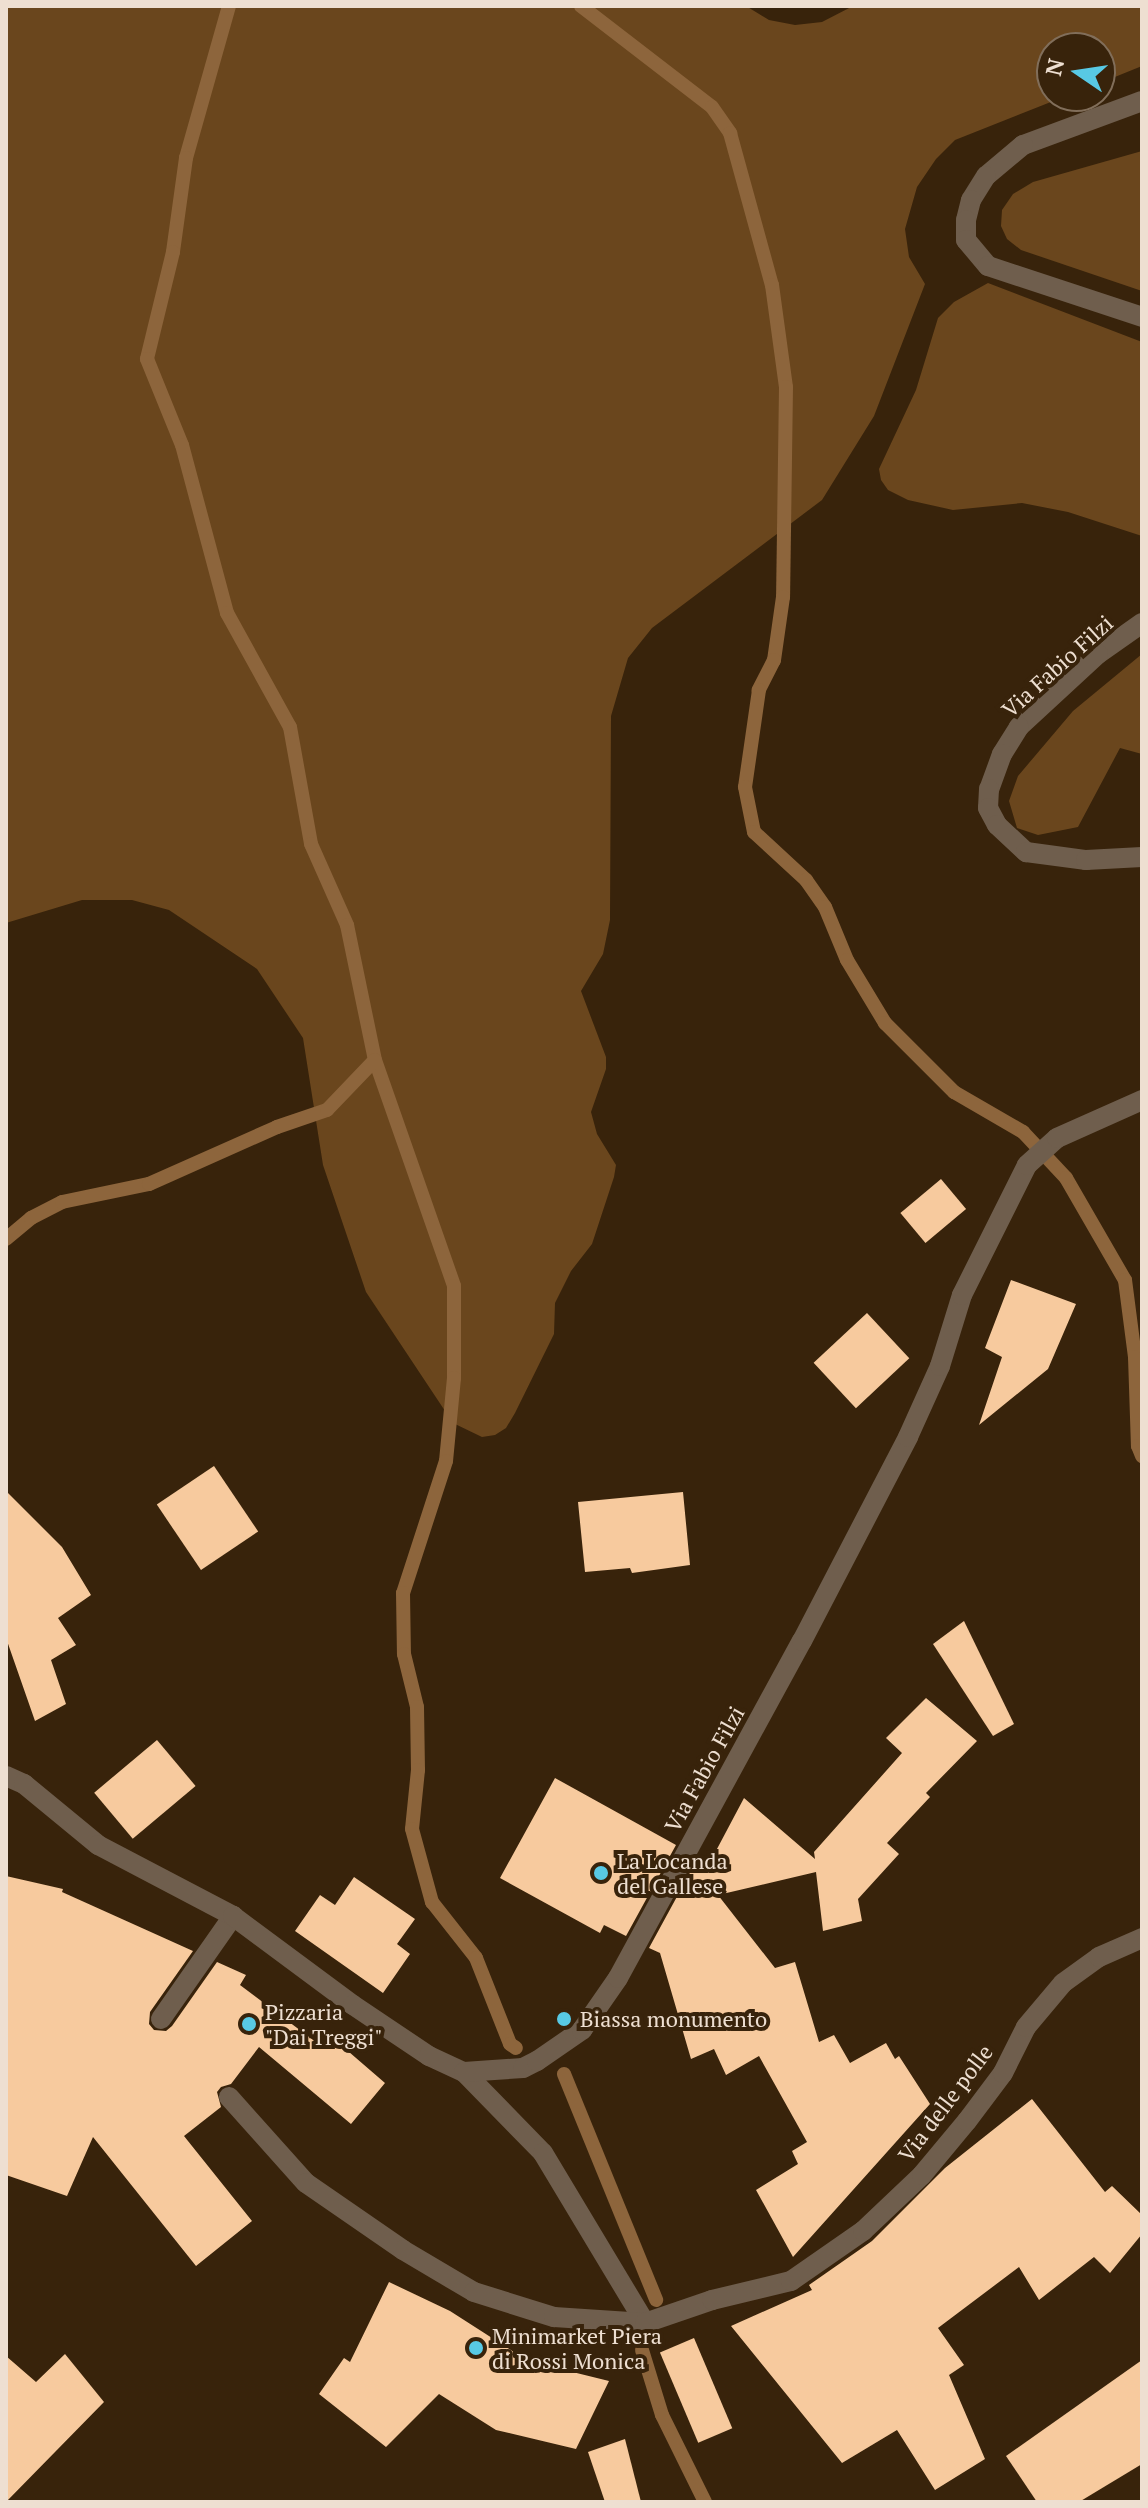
<!DOCTYPE html>
<html>
<head>
<meta charset="utf-8">
<style>
	body { margin:0 }
	#map { position:relative; width:1148px; height:2508px; overflow:hidden; background:#38230b; font-family:"PT Serif",serif }
	div>[style] { position:absolute }
	.green>* { inset:0; background:#6a461d }
	.stream>* { height:14px; margin:-7px; padding:0 7px; transform-origin:7px; border-radius:7px; background:#8d653c }
	.building>* { inset:0; background:#f7ca9e; transform-origin:0 0 }
	.pedestrian>* { height:20px; margin:-10px; padding:0 10px; transform-origin:10px; border-radius:10px; background:#6f5e4d }
	.minor>* { height:20px; margin:-10px; padding:0 10px; transform-origin:10px; border-radius:10px; background:#6f5e4d }
	.tertiary>* { height:20px; margin:-10px; padding:0 10px; transform-origin:10px; border-radius:10px; background:#6f5e4d }
	.dots>* { width:22px; height:22px; translate:-50% -50%; box-sizing:border-box; border:4px solid #38230b; border-radius:50% }
	span { translate:-50% -50%; white-space:nowrap; text-align:center; line-height:1.15; -webkit-text-stroke:8px #38230b; paint-order:stroke }
	.street-label { font-size:22px; color:#eedfd1 }
	.poi-label { font-size:22px; color:#eedfd1 }
	.left { translate:0 -50%; text-align:left }
	.frame { position:absolute; inset:0; border:8px solid #eedfd1; pointer-events:none }
	.north { position:absolute; left:1036px; top:32px; width:80px; height:80px; box-sizing:border-box; background:#38230b; border:2px solid #816e5a; border-radius:50%; rotate:283deg; font-size:22px; font-weight:700; line-height:32px; text-align:center; color:#eedfd1 }
	.north::after { content:''; display:block; margin:auto; width:28px; height:36px; background:#58c9e4; clip-path:polygon(50% 0,100% 100%,50% 72%,0 100%) }
</style>
</head>
<body>
<div id="map">
	<div class="green">
		<div style="clip-path:polygon(6px 6px,746px 6px,769px 20px,795px 25px,822px 22px,853px 6px,1142px 6px,1142px 66px,1100px 83px,1100px 48px,1052px 48px,1052px 96px,1066px 96px,955px 140px,936px 159px,917px 187px,905px 229px,909px 257px,925px 284px,874px 416px,822px 500px,652px 628px,628px 658px,611px 716px,610px 920px,603px 954px,581px 991px,606px 1057px,606px 1069px,591px 1112px,597px 1134px,616px 1165px,614px 1177px,592px 1244px,571px 1271px,555px 1303px,554px 1334px,515px 1413px,506px 1428px,495px 1435px,482px 1437px,453px 1423px,366px 1292px,323px 1165px,303px 1038px,257px 969px,169px 910px,132px 900px,82px 900px,6px 923px)"></div>
		<div style="clip-path:polygon(1142px 151px,1142px 291px,1021px 250px,1007px 239px,1001px 226px,1002px 210px,1013px 194px,1033px 182px)"></div>
		<div style="clip-path:polygon(988px 283px,1142px 342px,1142px 536px,1068px 512px,1022px 503px,953px 510px,908px 500px,888px 490px,881px 480px,879px 469px,916px 390px,938px 318px,954px 302px)"></div>
		<div style="clip-path:polygon(1142px 654px,1142px 754px,1120px 748px,1078px 827px,1038px 835px,1017px 828px,1009px 801px,1018px 776px,1073px 711px)"></div>
	</div>
	<div class="stream">
		<div style="left:229px;top:6px;width:158px;rotate:105.8deg"></div>
		<div style="left:186px;top:158px;width:95px;rotate:97.9deg"></div>
		<div style="left:173px;top:252px;width:110px;rotate:103.7deg"></div>
		<div style="left:147px;top:359px;width:93px;rotate:67.9deg"></div>
		<div style="left:182px;top:445px;width:174px;rotate:75deg"></div>
		<div style="left:227px;top:613px;width:130px;rotate:61.1deg"></div>
		<div style="left:290px;top:727px;width:119px;rotate:79.8deg"></div>
		<div style="left:311px;top:844px;width:89px;rotate:66deg"></div>
		<div style="left:347px;top:925px;width:138px;rotate:78.3deg"></div>
		<div style="left:375px;top:1060px;width:239px;rotate:70.7deg"></div>
		<div style="left:454px;top:1286px;width:92px;rotate:90deg"></div>
		<div style="left:454px;top:1378px;width:83px;rotate:95.5deg"></div>
		<div style="left:446px;top:1461px;width:139px;rotate:108deg"></div>
		<div style="left:403px;top:1593px;width:61px;rotate:89.1deg"></div>
		<div style="left:404px;top:1654px;width:55px;rotate:76.2deg"></div>
		<div style="left:417px;top:1707px;width:63px;rotate:89.1deg"></div>
		<div style="left:418px;top:1770px;width:59px;rotate:95.8deg"></div>
		<div style="left:412px;top:1829px;width:76px;rotate:74.7deg"></div>
		<div style="left:432px;top:1902px;width:71px;rotate:51.8deg"></div>
		<div style="left:476px;top:1958px;width:92px;rotate:68.4deg"></div>
		<div style="left:510px;top:2044px;width:7px;rotate:34deg"></div>
		<div style="left:581px;top:6px;width:165px;rotate:37.6deg"></div>
		<div style="left:712px;top:107px;width:32px;rotate:55deg"></div>
		<div style="left:730px;top:133px;width:158px;rotate:74.6deg"></div>
		<div style="left:772px;top:285px;width:103px;rotate:82.2deg"></div>
		<div style="left:786px;top:387px;width:210px;rotate:90.8deg"></div>
		<div style="left:783px;top:597px;width:64px;rotate:98.1deg"></div>
		<div style="left:774px;top:660px;width:34px;rotate:117deg"></div>
		<div style="left:759px;top:690px;width:98px;rotate:98.2deg"></div>
		<div style="left:745px;top:787px;width:46px;rotate:78.7deg"></div>
		<div style="left:754px;top:832px;width:71px;rotate:42.7deg"></div>
		<div style="left:806px;top:880px;width:33px;rotate:55deg"></div>
		<div style="left:825px;top:907px;width:57px;rotate:67.5deg"></div>
		<div style="left:847px;top:960px;width:74px;rotate:58.9deg"></div>
		<div style="left:885px;top:1023px;width:98px;rotate:45deg"></div>
		<div style="left:954px;top:1092px;width:80px;rotate:30.1deg"></div>
		<div style="left:1023px;top:1132px;width:63px;rotate:46.9deg"></div>
		<div style="left:1066px;top:1178px;width:118px;rotate:60deg"></div>
		<div style="left:1125px;top:1280px;width:78px;rotate:82.6deg"></div>
		<div style="left:1135px;top:1357px;width:89px;rotate:88.1deg"></div>
		<div style="left:1138px;top:1446px;width:11px;rotate:68deg"></div>
		<div style="left:6px;top:1239px;width:33px;rotate:-40deg"></div>
		<div style="left:31px;top:1218px;width:35px;rotate:-27deg"></div>
		<div style="left:62px;top:1202px;width:89px;rotate:-11.7deg"></div>
		<div style="left:149px;top:1184px;width:140px;rotate:-24deg"></div>
		<div style="left:277px;top:1127px;width:53px;rotate:-18.8deg"></div>
		<div style="left:327px;top:1110px;width:69px;rotate:-46.2deg"></div>
		<div style="left:564px;top:2074px;width:244px;rotate:67.8deg"></div>
		<div style="left:642px;top:2350px;width:68px;rotate:72.9deg"></div>
		<div style="left:662px;top:2415px;width:97px;rotate:63.7deg"></div>
	</div>
	<div class="building">
		<div style="left:941px;top:1179px;width:39px;height:53px;rotate:50deg"></div>
		<div style="clip-path:polygon(1011px 1280px,1076px 1304px,1048px 1369px,979px 1425px,1002px 1357px,985px 1348px)"></div>
		<div style="left:867px;top:1313px;width:62px;height:73px;rotate:47deg"></div>
		<div style="left:214px;top:1466px;width:79px;height:69px;rotate:56deg"></div>
		<div style="clip-path:polygon(6px 1491px,62px 1547px,91px 1595px,58px 1618px,76px 1645px,51px 1660px,66px 1704px,35px 1721px,6px 1638px)"></div>
		<div style="clip-path:polygon(683px 1492px,690px 1565px,632px 1573px,630px 1568px,585px 1572px,578px 1502px)"></div>
		<div style="clip-path:polygon(964px 1621px,1014px 1724px,993px 1736px,933px 1644px)"></div>
		<div style="clip-path:polygon(926px 1698px,977px 1741px,926px 1793px,930px 1797px,887px 1843px,899px 1854px,858px 1899px,862px 1921px,823px 1931px,816px 1872px,718px 1895px,775px 1968px,795px 1962px,819px 2042px,834px 2035px,850px 2063px,886px 2043px,895px 2059px,899px 2056px,930px 2104px,793px 2257px,756px 2190px,798px 2164px,792px 2151px,807px 2142px,759px 2056px,726px 2075px,714px 2049px,691px 2059px,660px 1953px,649px 1948px,698px 1858px,709px 1864px,744px 1798px,815px 1859px,814px 1852px,902px 1753px,886px 1738px)"></div>
		<div style="left:157px;top:1740px;width:60px;height:82px;rotate:50deg"></div>
		<div style="clip-path:polygon(555px 1778px,676px 1845px,626px 1936px,604px 1925px,600px 1933px,500px 1878px)"></div>
		<div style="clip-path:polygon(6px 1876px,63px 1889px,62px 1892px,193px 1951px,150px 2012px,149px 2024px,154px 2030px,166px 2031px,172px 2026px,217px 1962px,246px 1975px,240px 1985px,325px 2049px,334px 2039px,385px 2083px,351px 2124px,259px 2047px,231px 2084px,221px 2087px,217px 2092px,221px 2107px,184px 2136px,252px 2221px,196px 2266px,93px 2137px,67px 2196px,6px 2175px)"></div>
		<div style="clip-path:polygon(354px 1877px,415px 1919px,397px 1944px,410px 1954px,383px 1993px,295px 1931px,320px 1895px,335px 1905px)"></div>
		<div style="clip-path:polygon(1032px 2099px,1105px 2192px,1112px 2186px,1142px 2215px,1142px 2234px,1110px 2273px,1094px 2257px,1039px 2300px,1019px 2267px,938px 2328px,964px 2365px,949px 2375px,985px 2459px,935px 2490px,897px 2430px,842px 2463px,731px 2326px,812px 2290px,809px 2285px,872px 2241px,945px 2168px)"></div>
		<div style="clip-path:polygon(389px 2282px,450px 2311px,528px 2361px,609px 2381px,576px 2449px,496px 2430px,439px 2394px,386px 2447px,319px 2394px,344px 2358px,350px 2362px)"></div>
		<div style="left:694px;top:2338px;width:98px;height:37px;rotate:67deg"></div>
		<div style="clip-path:polygon(65px 2354px,104px 2402px,6px 2502px,6px 2356px,36px 2382px)"></div>
		<div style="clip-path:polygon(1142px 2360px,1142px 2464px,1079px 2502px,1037px 2502px,1006px 2456px)"></div>
		<div style="clip-path:polygon(625px 2439px,641px 2502px,605px 2502px,588px 2452px)"></div>
	</div>
	<div class="pedestrian">
		<div style="left:161px;top:2019px;width:126px;rotate:-55deg"></div>
	</div>
	<div class="minor">
		<div style="left:464px;top:2072px;width:113px;rotate:45.7deg"></div>
		<div style="left:543px;top:2153px;width:198px;rotate:59deg"></div>
		<div style="left:229px;top:2097px;width:115px;rotate:48.2deg"></div>
		<div style="left:306px;top:2183px;width:118px;rotate:34.6deg"></div>
		<div style="left:403px;top:2250px;width:82px;rotate:30.6deg"></div>
		<div style="left:474px;top:2292px;width:84px;rotate:17.4deg"></div>
		<div style="left:554px;top:2317px;width:91px;rotate:3.8deg"></div>
		<div style="left:645px;top:2323px;width:71px;rotate:-18.9deg"></div>
		<div style="left:712px;top:2300px;width:81px;rotate:-13.5deg"></div>
		<div style="left:791px;top:2281px;width:88px;rotate:-34.8deg"></div>
		<div style="left:863px;top:2231px;width:81px;rotate:-43.5deg"></div>
		<div style="left:922px;top:2175px;width:70px;rotate:-50.2deg"></div>
		<div style="left:967px;top:2121px;width:60px;rotate:-53.1deg"></div>
		<div style="left:1003px;top:2073px;width:51px;rotate:-63.4deg"></div>
		<div style="left:1026px;top:2027px;width:57px;rotate:-49.9deg"></div>
		<div style="left:1063px;top:1983px;width:44px;rotate:-35.8deg"></div>
		<div style="left:1099px;top:1957px;width:47px;rotate:-23.8deg"></div>
	</div>
	<div class="tertiary">
		<div style="left:1142px;top:101px;width:127px;rotate:159.7deg"></div>
		<div style="left:1023px;top:145px;width:48px;rotate:140deg"></div>
		<div style="left:986px;top:176px;width:28px;rotate:122deg"></div>
		<div style="left:971px;top:200px;width:21px;rotate:104deg"></div>
		<div style="left:966px;top:220px;width:20px;rotate:90deg"></div>
		<div style="left:966px;top:240px;width:34px;rotate:50deg"></div>
		<div style="left:988px;top:266px;width:162px;rotate:18.3deg"></div>
		<div style="left:1142px;top:623px;width:54px;rotate:144.8deg"></div>
		<div style="left:1098px;top:654px;width:108px;rotate:137.3deg"></div>
		<div style="left:1019px;top:727px;width:32px;rotate:122deg"></div>
		<div style="left:1002px;top:754px;width:37px;rotate:110deg"></div>
		<div style="left:989px;top:789px;width:19px;rotate:93deg"></div>
		<div style="left:988px;top:808px;width:19px;rotate:62deg"></div>
		<div style="left:997px;top:825px;width:40px;rotate:43deg"></div>
		<div style="left:1026px;top:852px;width:61px;rotate:7.6deg"></div>
		<div style="left:1086px;top:860px;width:56px;rotate:-3.1deg"></div>
		<div style="left:6px;top:1776px;width:20px;rotate:24deg"></div>
		<div style="left:24px;top:1784px;width:96px;rotate:39.5deg"></div>
		<div style="left:98px;top:1845px;width:153px;rotate:27.7deg"></div>
		<div style="left:233px;top:1916px;width:149px;rotate:36.6deg"></div>
		<div style="left:353px;top:2005px;width:92px;rotate:33.9deg"></div>
		<div style="left:429px;top:2056px;width:38px;rotate:25deg"></div>
		<div style="left:464px;top:2072px;width:59px;rotate:-3.9deg"></div>
		<div style="left:523px;top:2068px;width:16px;rotate:-27deg"></div>
		<div style="left:537px;top:2061px;width:55px;rotate:-34.6deg"></div>
		<div style="left:582px;top:2030px;width:63px;rotate:-55.3deg"></div>
		<div style="left:618px;top:1978px;width:384px;rotate:-61.4deg"></div>
		<div style="left:802px;top:1641px;width:230px;rotate:-62.5deg"></div>
		<div style="left:908px;top:1437px;width:78px;rotate:-65.7deg"></div>
		<div style="left:940px;top:1366px;width:74px;rotate:-72.8deg"></div>
		<div style="left:962px;top:1295px;width:145px;rotate:-63.4deg"></div>
		<div style="left:1027px;top:1165px;width:40px;rotate:-42deg"></div>
		<div style="left:1057px;top:1138px;width:93px;rotate:-24.1deg"></div>
	</div>
	<div class="dots">
		<div style="left:601px;top:1873px;background:#58c9e4"></div>
		<div style="left:564px;top:2019px;background:#58c9e4"></div>
		<div style="left:249px;top:2024px;background:#58c9e4"></div>
		<div style="left:476px;top:2348px;background:#58c9e4"></div>
	</div>
	<div class="street-label">
		<span style="left:1057px;top:666px;rotate:-42deg">Via Fabio Filzi</span>
		<span style="left:704px;top:1769px;rotate:-61deg">Via Fabio Filzi</span>
		<span style="left:945px;top:2103px;rotate:-53deg">Via delle polle</span>
	</div>
	<div class="poi-label">
		<span class="left" style="left:617px;top:1873px">La Locanda<br>del Gallese</span>
		<span class="left" style="left:265px;top:2024px">Pizzaria<br>"Dai Treggi"</span>
		<span class="left" style="left:580px;top:2019px">Biassa monumento</span>
		<span class="left" style="left:492px;top:2348px">Minimarket Piera<br>di Rossi Monica</span>
	</div>
	<div class="frame"></div>
	<div class="north">N</div>
</div>
</body>
</html>
